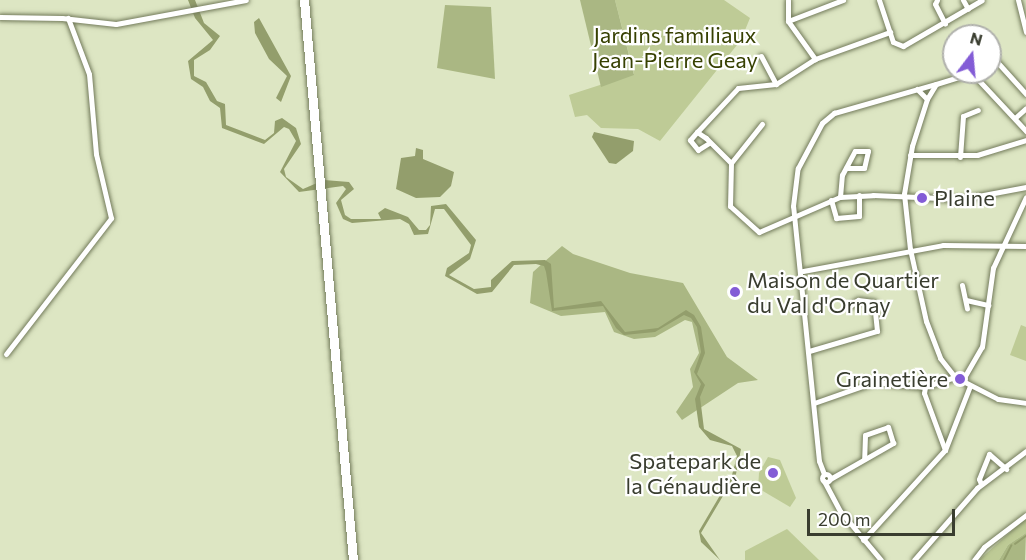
<!DOCTYPE html>
<html>
<head>
<meta charset="utf-8">
<style>
	body { margin:0 }
	#map { position:relative; width:1026px; height:560px; overflow:hidden; background:#dde6c3; font-family:Commissioner,sans-serif }
	div>[style] { position:absolute }
	.green>* { inset:0; background:#becb96 }
	.forest>* { inset:0; background:#aab783 }
	.water>* { inset:0; background:#939e6c }
	.stream>* { height:1.5px; margin:-0.75px; padding:0 0.75px; transform-origin:0.75px; border-radius:0.75px; background:#939e6c }
	.roads { filter:drop-shadow(0 0 2px #737b5b) drop-shadow(0 0 2px #737b5b) }
	.minor>* { height:5px; margin:-2.5px; padding:0 2.5px; transform-origin:2.5px; border-radius:2.5px; background:#fff }
	.minor>.ring { margin:-2.5px; padding:0; box-sizing:content-box; background:none; border:5px solid #fff; border-radius:50% }
	.primary>* { height:9px; margin:-4.5px; padding:0 4.5px; transform-origin:4.5px; border-radius:4.5px; background:#fff }
	.dots>* { width:16px; height:16px; translate:-50% -50%; box-sizing:border-box; border:3px solid #fff; border-radius:50% }
	span { translate:-50% -50%; white-space:nowrap; text-align:center; line-height:1.15; -webkit-text-stroke:4.5px #fff; paint-order:stroke }
	.park-label { font-size:22px; color:#374102 }
	.poi-label { font-size:22px; color:#393d2f }
	.left { translate:0 -50%; text-align:left }
	.right { translate:-100% -50%; text-align:right }
	.north { position:absolute; left:942px; top:24px; width:60px; height:60px; box-sizing:border-box; background:#fff; border:2px solid #b0b1ac; border-radius:50%; rotate:16deg; font-size:16px; font-weight:700; line-height:24px; text-align:center; color:#393d2f }
	.north::after { content:''; display:block; margin:auto; width:21px; height:27px; background:#835cd6; clip-path:polygon(50% 0,100% 100%,50% 72%,0 100%) }
	.scale { position:absolute; left:807px; top:509px; width:148px; height:27px; box-sizing:border-box; border:3px solid #393d2f; border-top:0; padding-left:8px; font-size:18px; line-height:21px; white-space:nowrap; color:#393d2f; -webkit-text-stroke:4px #fff; paint-order:stroke }
</style>
</head>
<body>
<div id="map">
	<div class="green">
		<div style="clip-path:polygon(615px 0,724px 0,750px 18px,741px 40px,660px 141px,638px 129px,601px 128px,587px 115px,575px 117px,569px 95px,634px 74px)"></div>
		<div style="clip-path:polygon(1021px 325px,1026px 327px,1026px 361px,1010px 355px)"></div>
		<div style="clip-path:polygon(768px 457px,780px 460px,796px 498px,790px 507px,758px 488px,759px 473px)"></div>
		<div style="clip-path:polygon(1026px 518px,1026px 533px,1008px 545px,999px 560px,979px 560px)"></div>
		<div style="clip-path:polygon(787px 529px,819px 560px,745px 560px,745px 551px)"></div>
	</div>
	<div class="forest">
		<div style="clip-path:polygon(580px 0,615px 0,634px 75px,601px 87px)"></div>
		<div style="clip-path:polygon(445px 5px,491px 7px,495px 79px,437px 68px)"></div>
		<div style="clip-path:polygon(562px 246px,573px 254px,630px 273px,683px 283px,727px 357px,758px 380px,738px 383px,682px 420px,676px 412px,693px 387px,690px 369px,699px 353px,692px 322px,685px 320px,655px 337px,634px 339px,614px 332px,605px 312px,561px 316px,530px 303px,533px 272px)"></div>
		<div style="clip-path:polygon(1026px 533px,1025px 560px,999px 560px,1008px 545px)"></div>
	</div>
	<div class="water">
		<div style="clip-path:polygon(188px 0,195px 0,204px 23px,220px 36px,210px 50px,194px 60px,194px 76px,206px 82px,217px 101px,225px 104px,226px 125px,265px 140px,274px 133px,275px 121px,282px 118px,296px 128px,301px 144px,284px 169px,286px 177px,303px 189px,324px 180px,349px 182px,354px 189px,341px 200px,345px 215px,351px 219px,381px 219px,378px 213px,385px 208px,408px 217px,419px 230px,426px 230px,430px 225px,431px 206px,446px 204px,476px 240px,470px 259px,449px 275px,474px 289px,491px 287px,491px 280px,512px 261px,545px 260px,551px 264px,554px 308px,601px 301px,625px 332px,658px 328px,686px 310px,694px 315px,701px 327px,705px 353px,697px 374px,705px 385px,700px 397px,704px 429px,741px 449px,736px 474px,701px 533px,720px 560px,701px 542px,699px 531px,732px 475px,737px 456px,732px 446px,710px 440px,699px 427px,695px 399px,701px 384px,694px 372px,701px 352px,697px 327px,691px 318px,684px 315px,655px 332px,624px 335px,616px 328px,603px 306px,552px 311px,546px 272px,544px 266px,536px 264px,514px 265px,492px 292px,477px 294px,445px 276px,447px 268px,469px 253px,471px 245px,444px 209px,435px 209px,428px 234px,414px 235px,409px 224px,400px 219px,352px 223px,343px 219px,336px 203px,346px 189px,343px 186px,299px 192px,280px 172px,296px 141px,289px 129px,284px 127px,264px 144px,222px 128px,220px 108px,210px 101px,203px 87px,191px 79px,188px 61px,213px 40px,195px 18px)"></div>
		<div style="clip-path:polygon(259px 18px,291px 76px,281px 102px,276px 98px,287px 76px,269px 59px,255px 33px,254px 22px)"></div>
		<div style="clip-path:polygon(594px 132px,634px 141px,633px 151px,616px 164px,609px 163px,592px 137px)"></div>
		<div style="clip-path:polygon(416px 148px,423px 150px,423px 159px,454px 172px,451px 186px,440px 197px,416px 198px,396px 189px,401px 158px,415px 156px)"></div>
	</div>
	<div class="stream">
		<div style="left:1015px;top:544px;width:14px;rotate:-36deg"></div>
		<div style="left:1004px;top:560px;width:16px;rotate:-63deg"></div>
	</div>
	<div class="roads">
		<div class="minor">
			<div style="left:788px;top:0;width:21px;rotate:90deg"></div>
			<div style="left:879px;top:0;width:44px;rotate:71.6deg"></div>
			<div style="left:893px;top:42px;width:11px;rotate:22deg"></div>
			<div style="left:903px;top:46px;width:91px;rotate:-30.2deg"></div>
			<div style="left:937px;top:0;width:4px;rotate:117deg"></div>
			<div style="left:935px;top:4px;width:22px;rotate:63deg"></div>
			<div style="left:963px;top:0;width:10px;rotate:61deg"></div>
			<div style="left:1018px;top:0;width:33px;rotate:76deg"></div>
			<div style="left:0;top:17px;width:62px;rotate:0.9deg"></div>
			<div style="left:62px;top:18px;width:54px;rotate:6.3deg"></div>
			<div style="left:116px;top:24px;width:132px;rotate:-10.5deg"></div>
			<div style="left:788px;top:21px;width:59px;rotate:-20.9deg"></div>
			<div style="left:788px;top:21px;width:47px;rotate:54.6deg"></div>
			<div style="left:990px;top:54px;width:54px;rotate:48deg"></div>
			<div style="left:761px;top:56px;width:32px;rotate:62deg"></div>
			<div style="left:971px;top:72px;width:81px;rotate:47deg"></div>
			<div style="left:917px;top:89px;width:14px;rotate:45deg"></div>
			<div style="left:927px;top:99px;width:17px;rotate:-59deg"></div>
			<div style="left:936px;top:84px;width:37px;rotate:-17deg"></div>
			<div style="left:927px;top:99px;width:49px;rotate:107.7deg"></div>
			<div style="left:912px;top:146px;width:49px;rotate:99.5deg"></div>
			<div style="left:904px;top:194px;width:55px;rotate:83.8deg"></div>
			<div style="left:910px;top:249px;width:74px;rotate:77.5deg"></div>
			<div style="left:926px;top:321px;width:40px;rotate:69deg"></div>
			<div style="left:940px;top:358px;width:24px;rotate:52deg"></div>
			<div style="left:955px;top:377px;width:48px;rotate:27.1deg"></div>
			<div style="left:998px;top:399px;width:28px;rotate:8deg"></div>
			<div style="left:1016px;top:117px;width:13px;rotate:-42deg"></div>
			<div style="left:697px;top:132px;width:60px;rotate:-47deg"></div>
			<div style="left:738px;top:88px;width:38px;rotate:-6deg"></div>
			<div style="left:776px;top:84px;width:46px;rotate:-32.7deg"></div>
			<div style="left:815px;top:59px;width:80px;rotate:-19.8deg"></div>
			<div style="left:709px;top:143px;width:13px;rotate:148deg"></div>
			<div style="left:698px;top:150px;width:13px;rotate:-129deg"></div>
			<div style="left:690px;top:140px;width:11px;rotate:-49deg"></div>
			<div style="left:697px;top:132px;width:11px;rotate:34deg"></div>
			<div style="left:706px;top:138px;width:35px;rotate:45deg"></div>
			<div style="left:731px;top:163px;width:43px;rotate:91.3deg"></div>
			<div style="left:730px;top:206px;width:39px;rotate:42deg"></div>
			<div style="left:759px;top:232px;width:88px;rotate:-23.4deg"></div>
			<div style="left:840px;top:197px;width:33px;rotate:-3deg"></div>
			<div style="left:873px;top:195px;width:89px;rotate:2.6deg"></div>
			<div style="left:962px;top:199px;width:65px;rotate:-10.6deg"></div>
			<div style="left:910px;top:155px;width:67px"></div>
			<div style="left:977px;top:155px;width:51px;rotate:-17deg"></div>
			<div style="left:960px;top:157px;width:41px;rotate:-85.8deg"></div>
			<div style="left:963px;top:116px;width:16px;rotate:-22deg"></div>
			<div style="left:731px;top:163px;width:50px;rotate:-51.5deg"></div>
			<div style="left:840px;top:197px;width:22px;rotate:-85deg"></div>
			<div style="left:842px;top:175px;width:27px;rotate:-62deg"></div>
			<div style="left:855px;top:151px;width:13px"></div>
			<div style="left:868px;top:151px;width:17px;rotate:103deg"></div>
			<div style="left:864px;top:168px;width:18px;rotate:180deg"></div>
			<div style="left:831px;top:200px;width:19px;rotate:74deg"></div>
			<div style="left:836px;top:218px;width:23px;rotate:-5deg"></div>
			<div style="left:859px;top:216px;width:21px;rotate:-90deg"></div>
			<div style="left:803px;top:271px;width:142px;rotate:-10.5deg"></div>
			<div style="left:943px;top:245px;width:83px;rotate:0.7deg"></div>
			<div style="left:962px;top:285px;width:24px;rotate:78deg"></div>
			<div style="left:966px;top:300px;width:23px;rotate:13deg"></div>
			<div style="left:809px;top:351px;width:71px;rotate:-16.4deg"></div>
			<div style="left:877px;top:331px;width:29px;rotate:-96deg"></div>
			<div style="left:874px;top:302px;width:16px;rotate:-173deg"></div>
			<div style="left:858px;top:300px;width:10px;rotate:143deg"></div>
			<div style="left:6px;top:354px;width:172px;rotate:-52.3deg"></div>
			<div style="left:111px;top:218px;width:66px;rotate:-103.2deg"></div>
			<div style="left:96px;top:154px;width:80px;rotate:-95deg"></div>
			<div style="left:89px;top:74px;width:60px;rotate:-110.6deg"></div>
			<div style="left:955px;top:377px;width:32px;rotate:162deg"></div>
			<div style="left:925px;top:387px;width:6px;rotate:99deg"></div>
			<div style="left:924px;top:393px;width:61px;rotate:69.8deg"></div>
			<div style="left:945px;top:450px;width:69px;rotate:-68.7deg"></div>
			<div style="left:962px;top:381px;width:39px;rotate:-60deg"></div>
			<div style="left:982px;top:347px;width:80px;rotate:-82.1deg"></div>
			<div style="left:993px;top:268px;width:78px;rotate:-65.1deg"></div>
			<div style="left:814px;top:403px;width:64px;rotate:-19.3deg"></div>
			<div style="left:874px;top:382px;width:51px;rotate:5.6deg"></div>
			<div class="ring" style="left:822px;top:474px;width:3px;height:3px"></div>
			<div style="left:824px;top:474px;width:14px;rotate:-111deg"></div>
			<div style="left:819px;top:461px;width:256px;rotate:-95.8deg"></div>
			<div style="left:793px;top:206px;width:38px;rotate:-83deg"></div>
			<div style="left:798px;top:168px;width:51px;rotate:-61.9deg"></div>
			<div style="left:822px;top:123px;width:16px;rotate:-40deg"></div>
			<div style="left:834px;top:113px;width:106px;rotate:-15.9deg"></div>
			<div style="left:830px;top:479px;width:73px;rotate:-29.7deg"></div>
			<div style="left:893px;top:443px;width:17px;rotate:-107deg"></div>
			<div style="left:888px;top:427px;width:24px;rotate:161deg"></div>
			<div style="left:865px;top:435px;width:24px;rotate:92deg"></div>
			<div style="left:824px;top:481px;width:34px;rotate:62deg"></div>
			<div style="left:840px;top:511px;width:64px;rotate:50.1deg"></div>
			<div style="left:981px;top:484px;width:5px;rotate:-112deg"></div>
			<div style="left:979px;top:479px;width:27px;rotate:-68deg"></div>
			<div style="left:989px;top:454px;width:23px;rotate:41deg"></div>
			<div style="left:863px;top:540px;width:122px;rotate:-47.7deg"></div>
			<div style="left:914px;top:560px;width:96px;rotate:-48.8deg"></div>
			<div style="left:977px;top:488px;width:61px;rotate:-37.1deg"></div>
			<div style="left:974px;top:560px;width:16px;rotate:-52deg"></div>
			<div style="left:984px;top:547px;width:53px;rotate:-37.3deg"></div>
		</div>
		<div class="primary">
			<div style="left:304px;top:0;width:562px;rotate:85deg"></div>
		</div>
	</div>
	<div class="dots">
		<div style="left:922px;top:198px;background:#835cd6"></div>
		<div style="left:735px;top:292px;background:#835cd6"></div>
		<div style="left:960px;top:379px;background:#835cd6"></div>
		<div style="left:773px;top:473px;background:#835cd6"></div>
	</div>
	<div class="park-label">
		<span style="left:675px;top:47px">Jardins familiaux<br>Jean-Pierre Geay</span>
	</div>
	<div class="poi-label">
		<span class="left" style="left:934px;top:198px">Plaine</span>
		<span class="left" style="left:747px;top:292px">Maison de Quartier<br>du Val d'Ornay</span>
		<span class="right" style="left:948px;top:379px">Grainetière</span>
		<span class="right" style="left:761px;top:473px">Spatepark de<br>la Génaudière</span>
	</div>
	<div class="north">N</div>
	<div class="scale">200 m</div>
</div>
</body>
</html>
